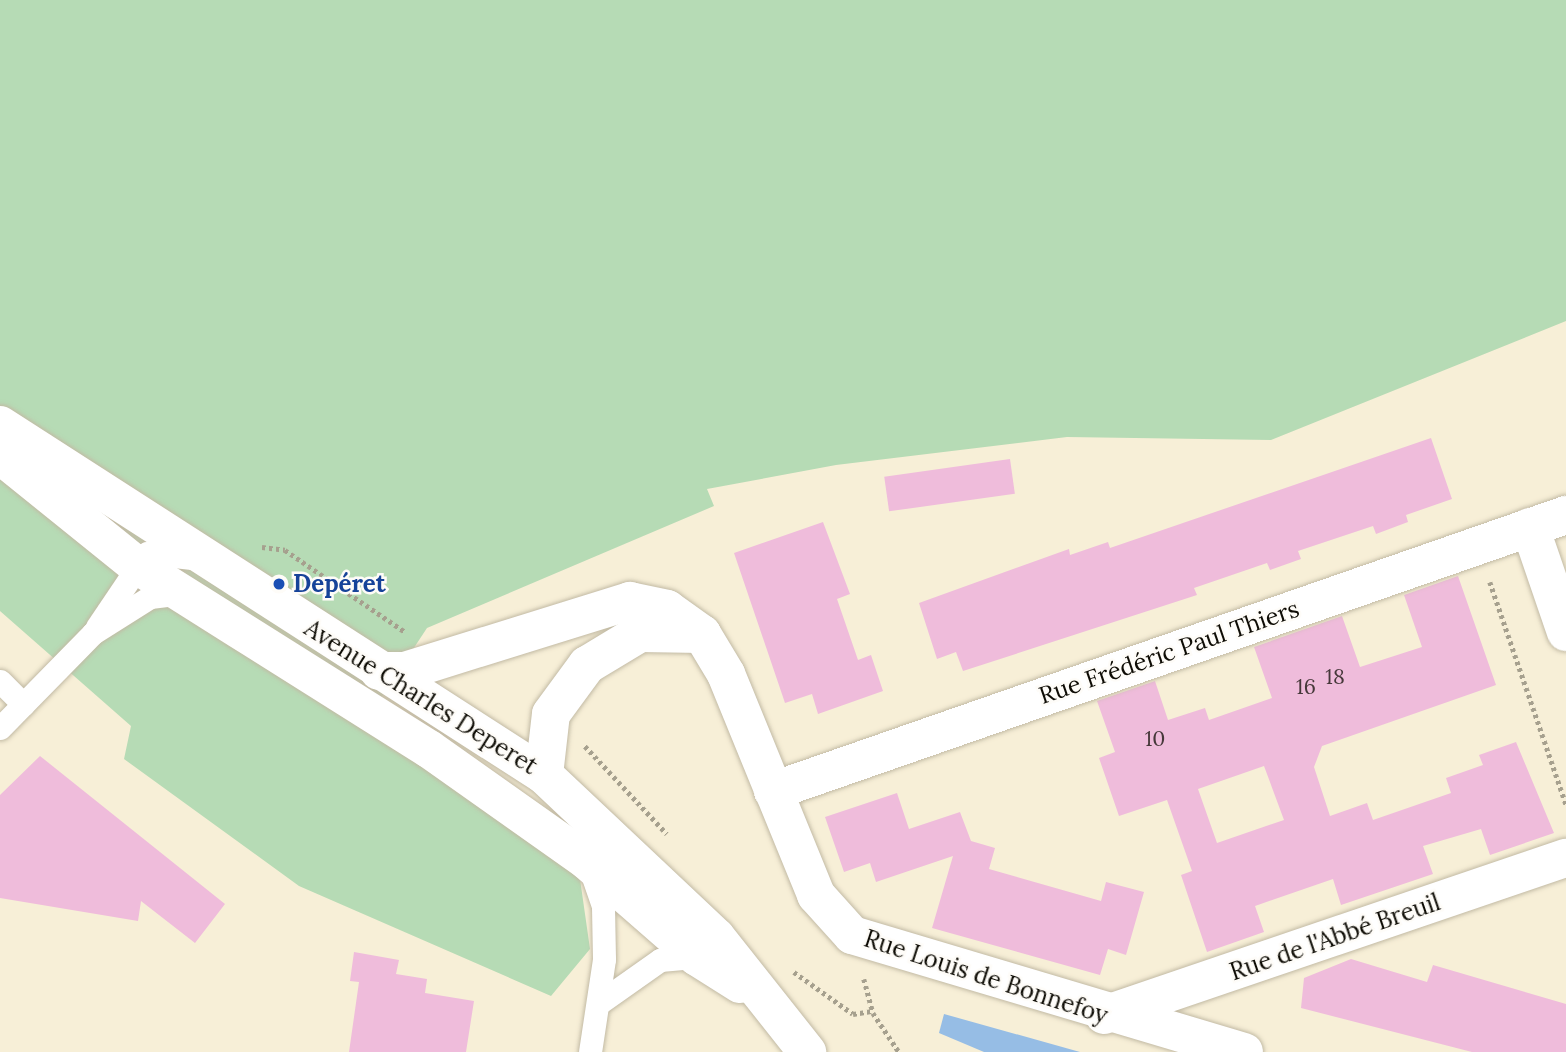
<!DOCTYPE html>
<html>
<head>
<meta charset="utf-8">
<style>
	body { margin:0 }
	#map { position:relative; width:1566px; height:1052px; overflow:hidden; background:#f7efd7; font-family:Lora,serif }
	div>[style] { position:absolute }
	.green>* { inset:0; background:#b6dbb5 }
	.water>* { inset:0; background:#96bde5 }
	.building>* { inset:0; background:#efbcdb; transform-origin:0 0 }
	.path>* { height:4.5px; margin-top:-2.25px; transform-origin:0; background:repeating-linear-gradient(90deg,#a6a08e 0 3.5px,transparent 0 7px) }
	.roads { filter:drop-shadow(0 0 2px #c2baa4) drop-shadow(0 0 2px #c2baa4) }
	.service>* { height:23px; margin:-11.5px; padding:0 11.5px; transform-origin:11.5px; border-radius:11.5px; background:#fff }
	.minor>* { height:38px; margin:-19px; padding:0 19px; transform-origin:19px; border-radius:19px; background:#fff }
	.dots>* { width:19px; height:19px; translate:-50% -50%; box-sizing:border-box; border:4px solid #fefcf8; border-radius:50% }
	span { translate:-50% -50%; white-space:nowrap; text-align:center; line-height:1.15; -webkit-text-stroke:5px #fefcf8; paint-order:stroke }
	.number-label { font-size:21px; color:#46383a }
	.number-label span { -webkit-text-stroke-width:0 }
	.transit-label { font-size:24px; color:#164399; font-weight:700 }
	.left { translate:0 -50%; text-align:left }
	.street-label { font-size:24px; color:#0e0c05 }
</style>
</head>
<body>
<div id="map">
	<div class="green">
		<div style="clip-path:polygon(0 0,1566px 0,1566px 321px,1271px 440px,1067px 437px,836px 465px,707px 489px,714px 506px,427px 628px,365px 722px,580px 879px,590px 949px,551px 996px,299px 886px,124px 759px,131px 726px,0 611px)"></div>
	</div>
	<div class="water">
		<div style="clip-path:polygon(944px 1014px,1080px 1052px,984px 1052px,939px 1033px)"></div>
	</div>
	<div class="building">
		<div style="clip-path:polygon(1431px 438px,1452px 499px,1406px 515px,1408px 522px,1376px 534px,1373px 526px,1298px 551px,1301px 559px,1270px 570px,1267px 563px,1194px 588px,1197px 595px,963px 671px,956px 652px,937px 659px,919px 603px,1069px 549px,1070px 555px,1108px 542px,1110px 548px)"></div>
		<div style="left:1010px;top:459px;width:35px;height:127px;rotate:82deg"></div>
		<div style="clip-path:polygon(823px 522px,850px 594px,837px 599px,858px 660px,871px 655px,883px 691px,818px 714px,812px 694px,785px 703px,734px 553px)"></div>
		<div style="clip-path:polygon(evenodd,1458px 576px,1496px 685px,1322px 746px,1314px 767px,1330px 816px,1367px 803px,1373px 820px,1451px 793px,1446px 778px,1483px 765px,1479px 755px,1516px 742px,1554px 833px,1490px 855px,1481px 829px,1423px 846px,1433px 874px,1341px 905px,1333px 879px,1255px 906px,1264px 932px,1207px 952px,1181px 875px,1192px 871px,1167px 800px,1119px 816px,1099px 758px,1115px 752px,1097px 701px,1155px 681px,1168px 720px,1205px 708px,1209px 720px,1272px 698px,1254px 647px,1342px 616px,1360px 667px,1422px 647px,1404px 595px,1458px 576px,1264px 766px,1284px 820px,1217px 843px,1198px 789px,1264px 766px)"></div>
		<div style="clip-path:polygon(40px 756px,225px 904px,195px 943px,141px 901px,138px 921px,0 898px,0 795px)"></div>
		<div style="clip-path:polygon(897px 793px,909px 829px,960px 812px,971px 841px,995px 848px,989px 869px,1101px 901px,1106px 882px,1144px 892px,1126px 955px,1108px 949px,1100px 975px,932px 928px,953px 856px,876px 882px,870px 863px,844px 872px,825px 817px)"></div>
		<div style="clip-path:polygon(354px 952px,399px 960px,396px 974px,427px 979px,425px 993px,474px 1001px,466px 1052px,349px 1052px,359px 982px,350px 981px)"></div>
		<div style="clip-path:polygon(1351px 959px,1427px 982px,1433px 965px,1566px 1004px,1566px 1052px,1472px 1052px,1301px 1008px,1304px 978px)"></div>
	</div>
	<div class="path">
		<div style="left:262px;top:547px;width:23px;rotate:7deg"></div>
		<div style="left:285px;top:550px;width:145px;rotate:34.3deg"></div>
		<div style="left:1490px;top:582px;width:235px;rotate:71.1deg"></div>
		<div style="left:585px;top:746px;width:120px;rotate:47deg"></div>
		<div style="left:794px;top:972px;width:72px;rotate:35.4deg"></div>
		<div style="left:853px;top:1014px;width:20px;rotate:-9deg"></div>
		<div style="left:864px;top:979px;width:35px;rotate:75deg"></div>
		<div style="left:873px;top:1013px;width:47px;rotate:56.3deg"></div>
	</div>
	<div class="roads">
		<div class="service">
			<div style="left:97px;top:627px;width:89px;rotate:-56deg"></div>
			<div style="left:147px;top:553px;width:43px;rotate:6.6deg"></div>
			<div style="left:0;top:681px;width:33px;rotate:45deg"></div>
			<div style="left:0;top:728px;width:133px;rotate:-45.6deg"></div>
			<div style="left:93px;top:633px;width:67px;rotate:-32.3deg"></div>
			<div style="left:150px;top:597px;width:31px;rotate:-7deg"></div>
			<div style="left:599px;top:1003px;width:75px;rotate:-35.2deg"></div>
			<div style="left:660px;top:960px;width:37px;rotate:-5deg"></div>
			<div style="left:590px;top:1052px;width:94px;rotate:-81.4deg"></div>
			<div style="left:604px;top:959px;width:53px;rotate:-91.1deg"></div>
			<div style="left:603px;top:906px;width:37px;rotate:-109deg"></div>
		</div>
		<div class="minor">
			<div style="left:0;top:425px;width:647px;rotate:32.76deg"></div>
			<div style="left:544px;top:775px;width:236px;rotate:43.3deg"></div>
			<div style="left:716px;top:937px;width:147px;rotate:51.6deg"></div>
			<div style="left:0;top:455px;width:174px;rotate:38.9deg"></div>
			<div style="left:135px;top:564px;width:347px;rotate:32.2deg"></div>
			<div style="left:429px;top:749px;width:194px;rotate:35.3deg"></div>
			<div style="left:587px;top:861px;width:146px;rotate:41.1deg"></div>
			<div style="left:697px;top:957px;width:51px;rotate:32.1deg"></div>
			<div style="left:1530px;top:527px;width:111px;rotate:71.1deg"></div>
			<div style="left:379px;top:671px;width:26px"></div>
			<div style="left:405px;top:671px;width:236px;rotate:-17.3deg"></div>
			<div style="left:630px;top:601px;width:38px;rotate:12deg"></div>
			<div style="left:667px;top:609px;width:43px;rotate:35.5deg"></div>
			<div style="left:702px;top:634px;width:47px;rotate:59deg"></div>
			<div style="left:726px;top:674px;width:239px;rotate:67.8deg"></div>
			<div style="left:816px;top:895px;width:54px;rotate:48deg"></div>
			<div style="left:852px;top:935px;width:409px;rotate:16.6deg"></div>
			<div style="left:544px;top:775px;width:61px;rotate:-83.5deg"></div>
			<div style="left:551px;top:714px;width:61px;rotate:-53.7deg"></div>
			<div style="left:587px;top:665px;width:62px;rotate:-31.1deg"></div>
			<div style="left:640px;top:633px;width:62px;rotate:0.9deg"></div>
			<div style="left:773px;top:791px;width:840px;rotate:-19.19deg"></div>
			<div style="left:1104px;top:1015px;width:488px;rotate:-18.8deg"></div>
		</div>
	</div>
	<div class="dots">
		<div style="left:279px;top:584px;background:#1a4fb4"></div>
	</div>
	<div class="number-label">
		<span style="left:1335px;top:677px">18</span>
		<span style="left:1306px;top:687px">16</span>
		<span style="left:1155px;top:739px">10</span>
	</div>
	<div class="transit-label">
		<span class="left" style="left:293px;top:584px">Depéret</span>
	</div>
	<div class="street-label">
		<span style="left:1169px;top:652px;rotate:-19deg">Rue Frédéric Paul Thiers</span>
		<span style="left:421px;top:697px;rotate:32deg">Avenue Charles Deperet</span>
		<span style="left:1335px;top:937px;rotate:-19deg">Rue de l'Abbé Breuil</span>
		<span style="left:986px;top:977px;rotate:18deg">Rue Louis de Bonnefoy</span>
	</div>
</div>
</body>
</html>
